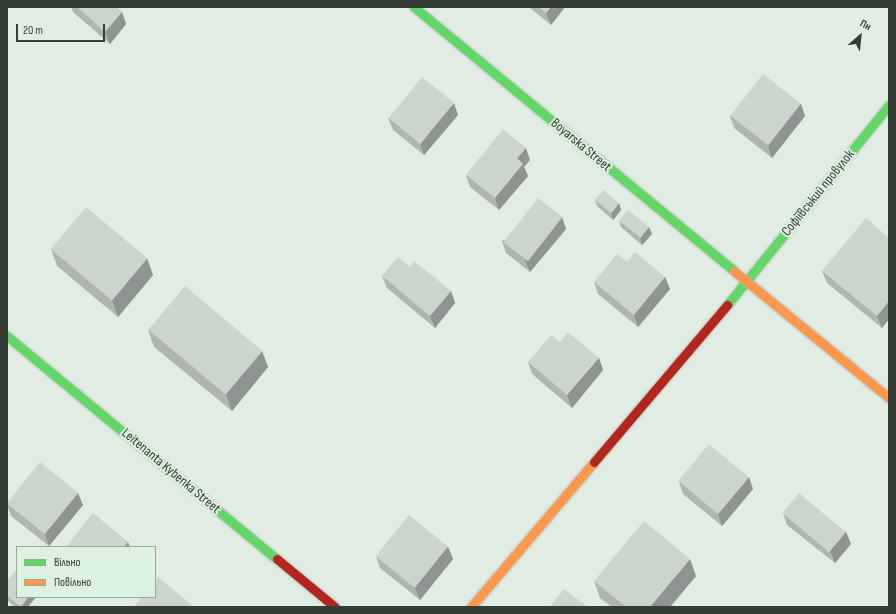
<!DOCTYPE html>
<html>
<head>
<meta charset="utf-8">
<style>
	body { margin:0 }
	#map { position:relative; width:896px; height:614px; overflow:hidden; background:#e1ece3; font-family:"Sofia Sans Condensed",sans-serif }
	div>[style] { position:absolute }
	.roads { filter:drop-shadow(0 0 1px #b8c1ba) drop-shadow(0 0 1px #b8c1ba) }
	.fast>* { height:9px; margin:-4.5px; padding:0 4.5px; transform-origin:4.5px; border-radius:4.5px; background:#63d668 }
	.slow>* { height:9px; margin:-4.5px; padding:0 4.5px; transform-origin:4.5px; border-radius:4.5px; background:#ff974d }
	.jam>* { height:9px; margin:-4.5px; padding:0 4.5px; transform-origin:4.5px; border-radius:4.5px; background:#b3261e }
	.wall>* { inset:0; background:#afb6b0 }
	.shaded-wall>* { inset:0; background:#8e9490 }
	.building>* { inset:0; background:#cbd4cd; transform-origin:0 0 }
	span { translate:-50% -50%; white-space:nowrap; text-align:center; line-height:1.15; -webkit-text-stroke:4px #dcf1e0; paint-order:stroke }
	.street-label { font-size:14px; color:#353d37 }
	.frame { position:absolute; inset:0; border:8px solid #353d37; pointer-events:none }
	.legend { position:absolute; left:16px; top:546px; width:140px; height:52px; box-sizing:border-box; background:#dcf1e0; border:1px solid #99a99c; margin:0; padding:5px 7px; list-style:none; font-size:12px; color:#353d37 }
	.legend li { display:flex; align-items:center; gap:8px; height:20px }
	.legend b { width:20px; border:1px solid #99a99c }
	.north { position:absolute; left:840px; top:16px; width:40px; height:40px; -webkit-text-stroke:3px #dcf1e0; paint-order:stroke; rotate:27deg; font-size:11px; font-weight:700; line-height:16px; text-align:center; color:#353d37 }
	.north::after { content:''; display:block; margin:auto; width:14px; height:18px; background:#353d37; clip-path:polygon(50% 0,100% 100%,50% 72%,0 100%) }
	.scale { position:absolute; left:16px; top:24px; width:89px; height:18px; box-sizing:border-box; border:2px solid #353d37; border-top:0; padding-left:5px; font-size:12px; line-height:14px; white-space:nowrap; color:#353d37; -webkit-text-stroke:3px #dcf1e0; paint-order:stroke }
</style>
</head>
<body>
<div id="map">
	<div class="roads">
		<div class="fast">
			<div style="left:414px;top:7px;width:415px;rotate:39.5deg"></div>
			<div style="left:727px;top:305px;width:257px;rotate:-51deg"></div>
			<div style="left:7px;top:336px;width:350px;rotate:39.6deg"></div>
		</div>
		<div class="slow">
			<div style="left:734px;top:271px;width:200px;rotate:39.3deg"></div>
			<div style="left:471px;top:607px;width:190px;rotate:-49.7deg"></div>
		</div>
		<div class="jam">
			<div style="left:594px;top:462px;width:206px;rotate:-49.7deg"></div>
			<div style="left:277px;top:559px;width:75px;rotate:39.6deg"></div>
		</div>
	</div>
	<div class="wall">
		<div style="clip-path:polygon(71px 7px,116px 7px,122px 12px,126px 24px,110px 44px,73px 12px)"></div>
		<div style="clip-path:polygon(529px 7px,565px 7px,551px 25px)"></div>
		<div style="clip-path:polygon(801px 104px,805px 116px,772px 158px,734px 128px,730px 116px)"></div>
		<div style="clip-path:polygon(458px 115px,424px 155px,393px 130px,388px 118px)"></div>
		<div style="clip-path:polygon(530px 160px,524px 167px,528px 176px,499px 210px,470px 187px,466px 175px)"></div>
		<div style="clip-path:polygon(595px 200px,619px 203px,621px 210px,613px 220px,597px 206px)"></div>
		<div style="clip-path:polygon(562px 217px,566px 229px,530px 272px,506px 253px,502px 241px)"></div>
		<div style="clip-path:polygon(619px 221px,652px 234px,642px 245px,621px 227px)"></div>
		<div style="clip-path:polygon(889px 238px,889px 319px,882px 328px,827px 283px,822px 271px)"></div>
		<div style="clip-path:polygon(51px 249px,153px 275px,118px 317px,57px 266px)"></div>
		<div style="clip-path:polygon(410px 267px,451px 291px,455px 303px,435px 328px,387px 288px,382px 276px)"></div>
		<div style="clip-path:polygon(665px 277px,670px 289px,638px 327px,598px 294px,594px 282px)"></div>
		<div style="clip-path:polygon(148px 330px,262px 351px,268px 367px,232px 411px,154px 347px)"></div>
		<div style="clip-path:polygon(560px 342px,599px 358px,603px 370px,572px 408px,532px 374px,528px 362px)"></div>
		<div style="clip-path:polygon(679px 482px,753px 489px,722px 526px,683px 494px)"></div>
		<div style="clip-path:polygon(7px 504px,83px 505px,49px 546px,11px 516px)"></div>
		<div style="clip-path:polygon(783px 513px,846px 532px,851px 544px,835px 563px,787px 525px)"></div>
		<div style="clip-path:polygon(448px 547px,453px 559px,420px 600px,380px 568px,376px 556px)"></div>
		<div style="clip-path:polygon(696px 576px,670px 607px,612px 607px,600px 598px,594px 581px)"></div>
		<div style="clip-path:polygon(7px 581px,28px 607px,15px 607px,7px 600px)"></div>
	</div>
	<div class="shaded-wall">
		<div style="clip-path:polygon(551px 7px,565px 7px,551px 25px,546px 13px)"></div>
		<div style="clip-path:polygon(122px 12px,126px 24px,110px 44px,105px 32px)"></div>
		<div style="clip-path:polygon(454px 103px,458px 115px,424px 155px,420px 143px)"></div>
		<div style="clip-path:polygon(801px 104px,805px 116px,772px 158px,768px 146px)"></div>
		<div style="clip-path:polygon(526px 148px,530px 160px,524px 167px,528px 176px,499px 210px,495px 198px,517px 158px)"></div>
		<div style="clip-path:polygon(619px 203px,621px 210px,613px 220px,611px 213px)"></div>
		<div style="clip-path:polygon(562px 217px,566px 229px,530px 272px,525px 260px)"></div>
		<div style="clip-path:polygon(649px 227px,652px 234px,642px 245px,640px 239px)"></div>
		<div style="clip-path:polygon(147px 258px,153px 275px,118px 317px,112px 300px)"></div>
		<div style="clip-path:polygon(665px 277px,670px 289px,638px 327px,634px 315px)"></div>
		<div style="clip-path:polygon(451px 291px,455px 303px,435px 328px,430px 316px)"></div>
		<div style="clip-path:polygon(889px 301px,889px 319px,882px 328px,877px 316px)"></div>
		<div style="clip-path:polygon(262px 351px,268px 367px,232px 411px,226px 394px)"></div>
		<div style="clip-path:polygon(599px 358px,603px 370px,572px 408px,567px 395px)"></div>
		<div style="clip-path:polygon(749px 477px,753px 489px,722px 526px,718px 514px)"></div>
		<div style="clip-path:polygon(78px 493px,83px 505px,49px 546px,45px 534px)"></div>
		<div style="clip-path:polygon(846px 532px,851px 544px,835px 563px,830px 551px)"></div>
		<div style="clip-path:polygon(128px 542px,130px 547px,124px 547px)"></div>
		<div style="clip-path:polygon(448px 547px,453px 559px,420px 600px,415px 588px)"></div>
		<div style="clip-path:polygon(690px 559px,696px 576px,670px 607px,650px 607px)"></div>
		<div style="clip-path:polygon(28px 597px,36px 597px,28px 607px,21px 607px)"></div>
	</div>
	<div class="building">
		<div style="clip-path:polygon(77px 7px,116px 7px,122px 12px,105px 32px)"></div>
		<div style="clip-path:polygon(539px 7px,551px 7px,546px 13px)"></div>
		<div style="left:763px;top:74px;width:48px;height:53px;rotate:38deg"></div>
		<div style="left:422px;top:77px;width:41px;height:53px;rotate:39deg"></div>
		<div style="clip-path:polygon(503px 129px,526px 148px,517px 158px,523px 164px,495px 198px,466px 175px)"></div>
		<div style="left:603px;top:190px;width:21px;height:13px;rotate:39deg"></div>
		<div style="left:538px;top:198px;width:31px;height:56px;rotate:38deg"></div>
		<div style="left:86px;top:207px;width:80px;height:55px;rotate:40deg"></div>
		<div style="left:628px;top:210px;width:27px;height:14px;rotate:39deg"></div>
		<div style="clip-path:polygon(866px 218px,889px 238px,889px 301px,877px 316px,822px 271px)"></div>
		<div style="clip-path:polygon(635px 252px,665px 277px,634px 315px,594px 282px,617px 254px,627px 262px)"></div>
		<div style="clip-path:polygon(398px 257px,410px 267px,414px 261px,451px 291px,430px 316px,382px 276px)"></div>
		<div style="left:185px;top:286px;width:101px;height:57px;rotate:40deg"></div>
		<div style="clip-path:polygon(568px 332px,599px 358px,567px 395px,528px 362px,551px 335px,560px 342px)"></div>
		<div style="left:709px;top:444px;width:52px;height:48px;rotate:40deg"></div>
		<div style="left:40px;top:462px;width:49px;height:53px;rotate:39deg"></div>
		<div style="left:799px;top:493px;width:61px;height:26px;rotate:40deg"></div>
		<div style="clip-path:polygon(93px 513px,128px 542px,124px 547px,66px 547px)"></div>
		<div style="left:409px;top:515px;width:50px;height:53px;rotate:39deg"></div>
		<div style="clip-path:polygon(644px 521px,690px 559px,650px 607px,626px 607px,594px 581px)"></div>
		<div style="clip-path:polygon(17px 569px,17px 597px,28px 597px,21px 607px,7px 596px,7px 581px)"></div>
		<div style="clip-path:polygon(158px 577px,192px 605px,190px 607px,134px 607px,142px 597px,155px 597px,155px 581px)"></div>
		<div style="clip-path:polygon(564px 589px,588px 607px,550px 607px)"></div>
	</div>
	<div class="street-label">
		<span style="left:581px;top:145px;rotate:40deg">Boyarska Street</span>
		<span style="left:818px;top:193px;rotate:-51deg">Софіївський провулок</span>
		<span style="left:171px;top:471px;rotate:40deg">Leitenanta Kybenka Street</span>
	</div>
	<div class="frame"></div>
	<ul class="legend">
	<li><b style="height:5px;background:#63d668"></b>Вільно</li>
	<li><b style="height:5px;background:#ff974d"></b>Повільно</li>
	</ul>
	<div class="north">Пн</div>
	<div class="scale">20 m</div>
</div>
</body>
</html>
